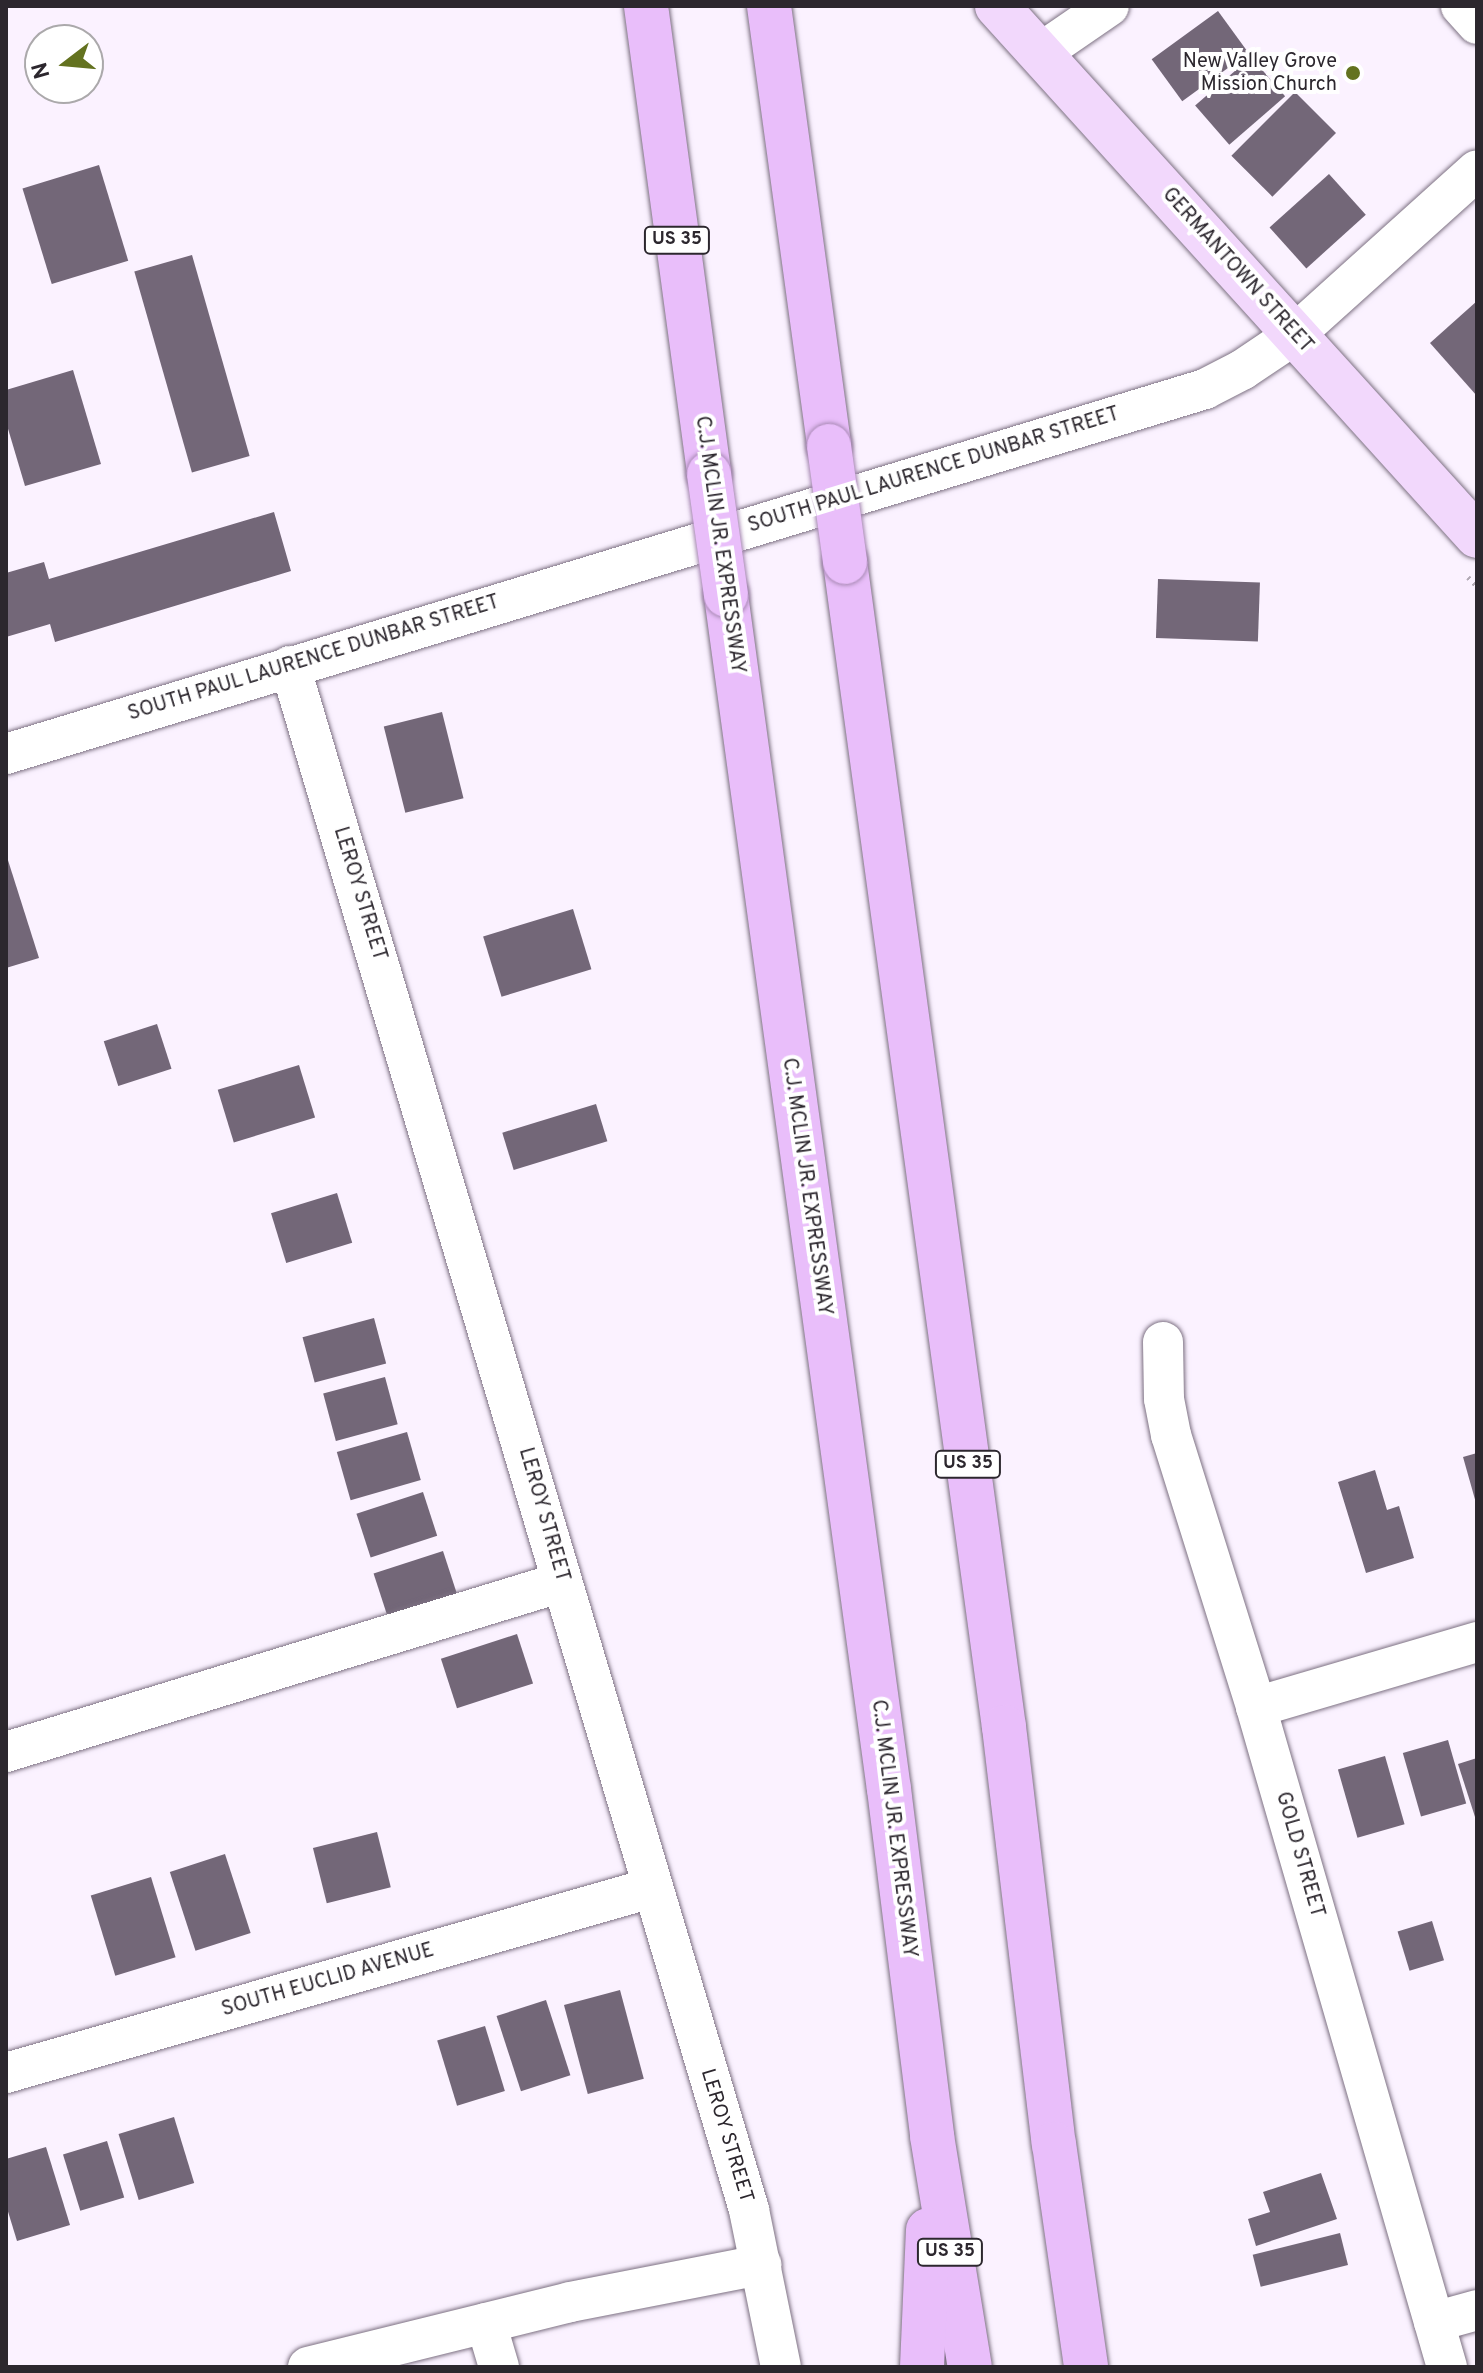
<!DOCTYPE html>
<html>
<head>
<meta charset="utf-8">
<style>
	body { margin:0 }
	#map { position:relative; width:1483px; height:2373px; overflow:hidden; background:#fbf2ff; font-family:Overpass,sans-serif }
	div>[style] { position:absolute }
	.building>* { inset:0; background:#736778; transform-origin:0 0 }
	.path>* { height:5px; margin-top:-2.5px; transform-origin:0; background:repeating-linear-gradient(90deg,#b2aab5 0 2px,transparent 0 8px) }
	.roads { filter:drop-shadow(0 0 2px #7d7183) drop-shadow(0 0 2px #7d7183) }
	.minor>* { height:40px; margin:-20px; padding:0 20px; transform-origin:20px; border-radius:20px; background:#fff }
	.major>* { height:44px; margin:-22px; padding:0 22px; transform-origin:22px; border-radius:22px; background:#f2d8fc }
	.highway>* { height:44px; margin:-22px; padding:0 22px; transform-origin:22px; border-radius:22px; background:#e9befa }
	.bridges { filter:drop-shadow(0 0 2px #a789b3) drop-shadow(0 0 2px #a789b3) }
	.highway-bridge>* { height:44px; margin:-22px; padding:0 22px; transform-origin:22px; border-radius:22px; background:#e9befa }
	.dots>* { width:22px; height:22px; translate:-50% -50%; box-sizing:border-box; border:4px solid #fff; border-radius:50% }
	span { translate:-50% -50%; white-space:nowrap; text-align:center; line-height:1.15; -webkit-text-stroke:8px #fff; paint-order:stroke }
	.shield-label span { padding:2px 6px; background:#fff; border:2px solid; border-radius:6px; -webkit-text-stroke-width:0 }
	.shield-label { font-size:18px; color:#2c272e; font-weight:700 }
	.poi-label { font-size:20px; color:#2c272e }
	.right { translate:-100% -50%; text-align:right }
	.street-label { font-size:20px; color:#2c272e }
	.frame { position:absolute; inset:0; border:8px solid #2c272e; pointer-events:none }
	.north { position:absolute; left:24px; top:24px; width:80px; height:80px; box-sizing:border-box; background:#fff; border:2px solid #aba9ab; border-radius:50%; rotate:254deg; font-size:22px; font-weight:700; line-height:32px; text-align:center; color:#2c272e }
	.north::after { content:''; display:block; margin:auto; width:28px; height:36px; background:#63721f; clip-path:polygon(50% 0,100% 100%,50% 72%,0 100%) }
</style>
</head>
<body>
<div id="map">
	<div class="building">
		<div style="left:1218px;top:11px;width:52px;height:82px;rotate:54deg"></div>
		<div style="left:1251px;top:57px;width:52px;height:74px;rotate:49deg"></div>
		<div style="left:1295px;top:92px;width:58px;height:90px;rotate:45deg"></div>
		<div style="left:99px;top:165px;width:100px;height:80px;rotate:73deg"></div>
		<div style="left:1329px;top:174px;width:55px;height:80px;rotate:48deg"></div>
		<div style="left:192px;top:255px;width:209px;height:60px;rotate:74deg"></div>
		<div style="clip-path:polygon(1477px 301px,1477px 396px,1430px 343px)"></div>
		<div style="clip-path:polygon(73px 370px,101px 464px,25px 486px,6px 422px,6px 390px)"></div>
		<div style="clip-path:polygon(274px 512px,291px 571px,55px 642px,50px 624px,6px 637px,6px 573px,44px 562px,49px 579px)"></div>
		<div style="left:1158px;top:579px;width:102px;height:59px;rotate:2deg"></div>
		<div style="left:442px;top:712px;width:89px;height:60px;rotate:76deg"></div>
		<div style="clip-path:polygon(6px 854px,39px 958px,6px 968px)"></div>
		<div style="left:573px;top:909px;width:63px;height:94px;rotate:73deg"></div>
		<div style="left:157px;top:1024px;width:47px;height:56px;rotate:72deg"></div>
		<div style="left:299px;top:1065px;width:55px;height:85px;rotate:73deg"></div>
		<div style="left:596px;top:1104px;width:39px;height:98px;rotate:73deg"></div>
		<div style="left:337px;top:1193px;width:52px;height:69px;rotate:73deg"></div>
		<div style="left:374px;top:1318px;width:47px;height:74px;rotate:75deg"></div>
		<div style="left:385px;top:1377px;width:49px;height:64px;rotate:75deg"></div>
		<div style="left:407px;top:1432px;width:50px;height:73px;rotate:74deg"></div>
		<div style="clip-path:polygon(1477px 1453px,1477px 1503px,1476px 1503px,1463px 1457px)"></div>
		<div style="clip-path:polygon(1375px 1470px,1387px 1510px,1399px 1506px,1414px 1558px,1366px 1573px,1338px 1482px)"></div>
		<div style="left:423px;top:1492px;width:46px;height:70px;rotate:72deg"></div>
		<div style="left:443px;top:1551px;width:45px;height:73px;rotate:72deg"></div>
		<div style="left:517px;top:1634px;width:52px;height:80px;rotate:72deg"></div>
		<div style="left:1448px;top:1740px;width:66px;height:47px;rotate:74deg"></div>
		<div style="left:1385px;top:1756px;width:71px;height:49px;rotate:74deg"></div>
		<div style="clip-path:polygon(1477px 1758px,1477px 1820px,1476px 1820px,1458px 1764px)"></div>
		<div style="left:377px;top:1832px;width:57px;height:66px;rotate:76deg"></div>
		<div style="left:225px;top:1854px;width:83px;height:58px;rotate:72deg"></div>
		<div style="left:151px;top:1877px;width:84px;height:63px;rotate:73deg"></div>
		<div style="left:1432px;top:1921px;width:41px;height:36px;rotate:73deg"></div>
		<div style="left:620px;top:1990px;width:92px;height:58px;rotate:75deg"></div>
		<div style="left:546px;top:2000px;width:79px;height:52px;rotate:72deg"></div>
		<div style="left:485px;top:2026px;width:68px;height:50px;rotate:73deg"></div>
		<div style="left:174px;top:2117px;width:69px;height:58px;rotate:73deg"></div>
		<div style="left:107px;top:2141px;width:59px;height:46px;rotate:73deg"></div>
		<div style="clip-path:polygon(46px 2147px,70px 2225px,17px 2241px,6px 2205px,6px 2159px)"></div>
		<div style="clip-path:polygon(1321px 2173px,1337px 2219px,1256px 2246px,1248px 2219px,1270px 2212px,1263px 2192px)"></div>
		<div style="left:1340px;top:2233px;width:33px;height:90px;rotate:76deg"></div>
	</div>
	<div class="path">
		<div style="left:1468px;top:577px;width:13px;rotate:45deg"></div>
	</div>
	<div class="roads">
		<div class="minor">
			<div style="left:1461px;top:6px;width:24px;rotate:48deg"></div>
			<div style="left:1042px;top:52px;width:81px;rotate:-34.5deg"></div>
			<div style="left:290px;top:666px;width:1611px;rotate:73.44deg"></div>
			<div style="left:749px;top:2210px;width:160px;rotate:78.5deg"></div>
			<div style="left:6px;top:754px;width:1253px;rotate:-16.93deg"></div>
			<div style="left:1205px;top:389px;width:42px;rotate:-27.2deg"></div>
			<div style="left:1242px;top:370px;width:63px;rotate:-33.9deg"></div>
			<div style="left:1294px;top:335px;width:246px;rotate:-42deg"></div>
			<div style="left:1163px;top:1342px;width:57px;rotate:89deg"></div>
			<div style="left:1164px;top:1399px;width:37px;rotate:79deg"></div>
			<div style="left:1171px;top:1435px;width:285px;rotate:72.6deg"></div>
			<div style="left:1256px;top:1707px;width:687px;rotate:73.86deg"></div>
			<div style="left:1256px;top:1707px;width:230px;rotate:-16.4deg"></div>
			<div style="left:6px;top:1752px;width:581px;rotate:-17deg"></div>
			<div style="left:6px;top:2073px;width:671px;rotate:-16deg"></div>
			<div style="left:1434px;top:2322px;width:45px;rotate:-15.6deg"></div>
			<div style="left:486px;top:2323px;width:46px;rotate:73.5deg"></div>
			<div style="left:308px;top:2367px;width:270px;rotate:-13.9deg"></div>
			<div style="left:570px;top:2302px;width:195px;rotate:-11deg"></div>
		</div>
		<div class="major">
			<div style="left:997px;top:6px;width:715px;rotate:47.83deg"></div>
		</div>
		<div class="highway">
			<div style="left:646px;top:6px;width:472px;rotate:82.3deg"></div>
			<div style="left:769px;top:6px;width:444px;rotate:82.2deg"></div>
			<div style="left:845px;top:562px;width:1176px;rotate:82.23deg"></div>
			<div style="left:1004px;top:1727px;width:420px;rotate:83.2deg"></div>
			<div style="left:1054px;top:2144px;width:225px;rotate:81.8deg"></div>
			<div style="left:726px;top:595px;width:1205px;rotate:82.23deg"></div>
			<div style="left:889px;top:1789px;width:350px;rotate:82.9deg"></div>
			<div style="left:932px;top:2136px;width:234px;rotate:80.7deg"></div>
			<div style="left:922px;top:2367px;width:137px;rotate:-87.5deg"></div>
		</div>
	</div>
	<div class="bridges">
		<div class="highway-bridge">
			<div style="left:829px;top:446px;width:117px;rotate:82.1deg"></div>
			<div style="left:709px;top:474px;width:122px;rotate:82deg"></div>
		</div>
	</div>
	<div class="dots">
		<div style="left:1353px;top:73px;background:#63721f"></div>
	</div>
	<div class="shield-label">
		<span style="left:677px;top:240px">US 35</span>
		<span style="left:968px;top:1464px">US 35</span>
		<span style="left:950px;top:2252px">US 35</span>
	</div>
	<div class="poi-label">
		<span class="right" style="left:1337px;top:74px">New Valley Grove<br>Mission Church</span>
	</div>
	<div class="street-label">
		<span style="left:1237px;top:271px;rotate:48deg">GERMANTOWN STREET</span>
		<span style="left:934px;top:471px;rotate:-17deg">SOUTH PAUL LAURENCE DUNBAR STREET</span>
		<span style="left:719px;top:545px;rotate:82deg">C.J. MCLIN JR. EXPRESSWAY</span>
		<span style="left:314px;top:659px;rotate:-17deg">SOUTH PAUL LAURENCE DUNBAR STREET</span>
		<span style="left:359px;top:894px;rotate:73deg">LEROY STREET</span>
		<span style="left:806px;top:1187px;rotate:82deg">C.J. MCLIN JR. EXPRESSWAY</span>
		<span style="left:543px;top:1515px;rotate:74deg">LEROY STREET</span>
		<span style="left:893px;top:1829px;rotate:83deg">C.J. MCLIN JR. EXPRESSWAY</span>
		<span style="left:1299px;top:1855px;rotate:74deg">GOLD STREET</span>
		<span style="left:328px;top:1981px;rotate:-16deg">SOUTH EUCLID AVENUE</span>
		<span style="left:726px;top:2136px;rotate:73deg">LEROY STREET</span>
	</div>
	<div class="frame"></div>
	<div class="north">N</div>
</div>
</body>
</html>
